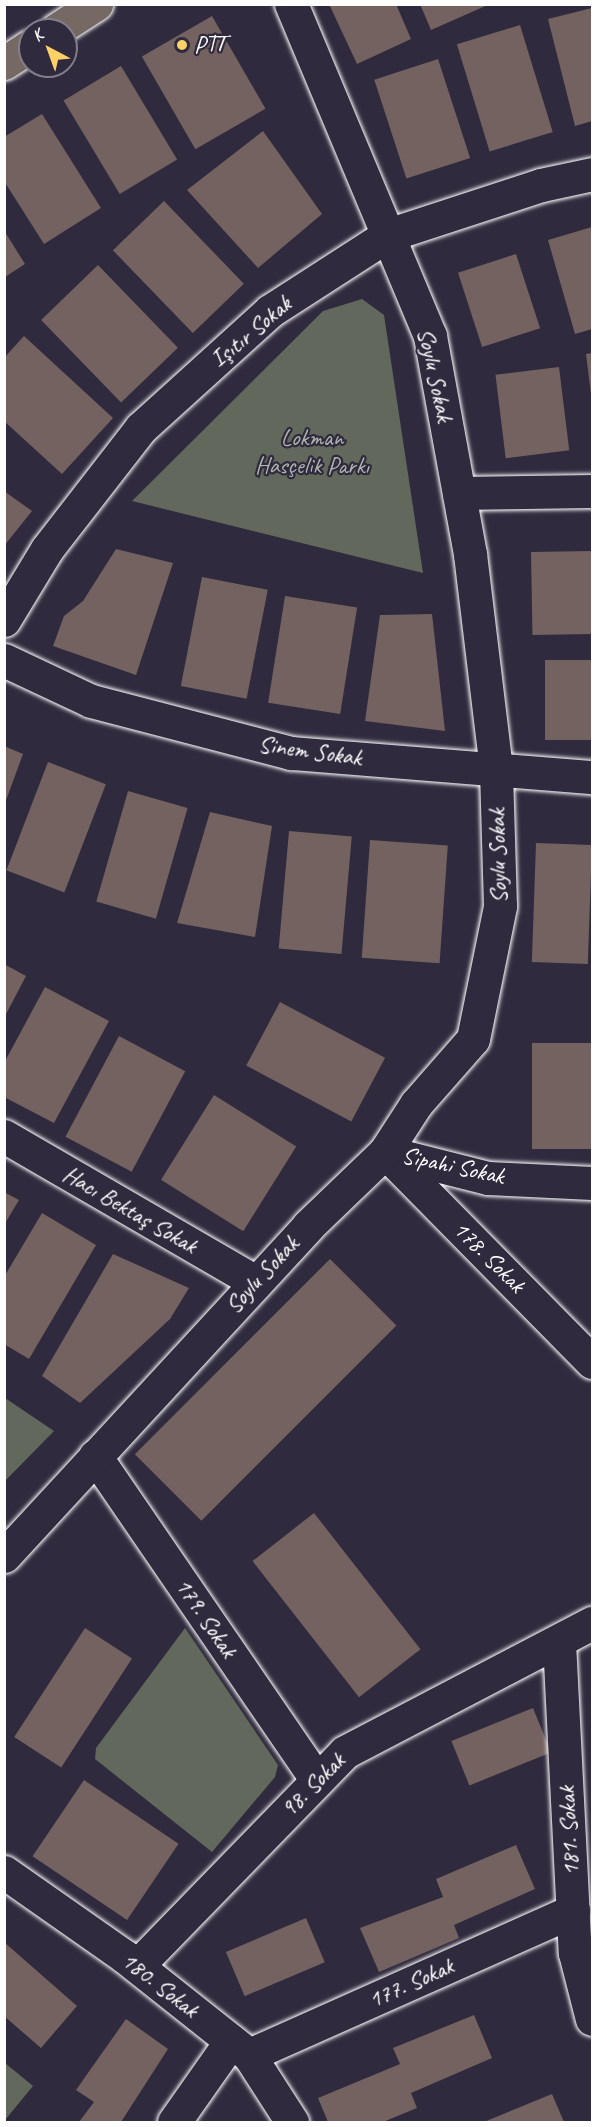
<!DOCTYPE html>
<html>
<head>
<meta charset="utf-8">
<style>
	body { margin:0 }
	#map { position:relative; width:597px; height:2127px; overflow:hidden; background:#2f2a3d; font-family:Caveat,sans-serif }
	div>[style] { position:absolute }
	.green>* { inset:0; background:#62695c }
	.building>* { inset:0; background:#736260; transform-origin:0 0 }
	.roads { filter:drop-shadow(0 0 2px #fff) drop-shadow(0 0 2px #fff) }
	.minor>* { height:33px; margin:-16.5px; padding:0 16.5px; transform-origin:16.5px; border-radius:16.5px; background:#2f2a3d }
	.major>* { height:33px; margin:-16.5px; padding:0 16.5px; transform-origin:16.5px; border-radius:16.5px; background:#766964 }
	.dots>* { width:16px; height:16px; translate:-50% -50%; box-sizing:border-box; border:3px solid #2f2a3d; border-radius:50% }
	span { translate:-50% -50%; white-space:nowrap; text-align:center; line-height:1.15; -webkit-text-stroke:4.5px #2f2a3d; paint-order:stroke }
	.poi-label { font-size:24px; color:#fff }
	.left { translate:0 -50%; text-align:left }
	.street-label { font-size:24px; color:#fff }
	.park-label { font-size:24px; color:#b0b4ae }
	.frame { position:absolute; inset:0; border:6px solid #fff; pointer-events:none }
	.north { position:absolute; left:18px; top:18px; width:60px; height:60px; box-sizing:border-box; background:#2f2a3d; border:2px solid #827f8b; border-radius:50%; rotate:319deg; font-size:16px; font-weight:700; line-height:24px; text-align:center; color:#fff }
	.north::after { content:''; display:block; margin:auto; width:21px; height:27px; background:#ffd166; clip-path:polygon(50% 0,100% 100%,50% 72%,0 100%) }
</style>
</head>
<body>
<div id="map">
	<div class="green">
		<div style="clip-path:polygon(362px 299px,384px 315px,423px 573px,132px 501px,323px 311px)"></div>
		<div style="clip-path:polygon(5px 1398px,54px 1431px,5px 1481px)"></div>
		<div style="clip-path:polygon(185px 1628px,278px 1765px,275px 1777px,212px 1852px,95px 1759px,96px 1748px)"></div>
		<div style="clip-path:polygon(5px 2063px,33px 2086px,5px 2120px)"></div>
	</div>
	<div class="building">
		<div style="clip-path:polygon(329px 4px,396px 4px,411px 39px,357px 64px)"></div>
		<div style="clip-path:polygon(420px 4px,490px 4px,431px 30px)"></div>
		<div style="clip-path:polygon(592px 8px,592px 121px,575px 126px,548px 19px)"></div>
		<div style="left:212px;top:16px;width:107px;height:81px;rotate:60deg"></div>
		<div style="left:520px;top:25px;width:112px;height:66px;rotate:73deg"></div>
		<div style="left:438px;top:59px;width:104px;height:67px;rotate:72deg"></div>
		<div style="left:121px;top:66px;width:109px;height:67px;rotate:59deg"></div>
		<div style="clip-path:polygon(42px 114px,101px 208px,44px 244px,4px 181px,4px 137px)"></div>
		<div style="clip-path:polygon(263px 131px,322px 214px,258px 268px,187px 190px)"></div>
		<div style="left:164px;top:201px;width:115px;height:71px;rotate:46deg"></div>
		<div style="clip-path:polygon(592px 227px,592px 329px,575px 334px,548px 240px)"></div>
		<div style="clip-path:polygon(5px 232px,25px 264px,5px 277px)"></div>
		<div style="left:516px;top:254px;width:78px;height:61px;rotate:72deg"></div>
		<div style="left:98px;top:265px;width:115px;height:79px;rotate:46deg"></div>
		<div style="clip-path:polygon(24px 336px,113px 418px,62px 474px,4px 421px,4px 358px)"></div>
		<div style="clip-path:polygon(592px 353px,592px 394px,591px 394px,586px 354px)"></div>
		<div style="left:559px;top:367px;width:84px;height:64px;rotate:83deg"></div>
		<div style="clip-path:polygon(4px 491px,32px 511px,4px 546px)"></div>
		<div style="clip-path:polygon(116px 549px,173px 563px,136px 675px,53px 646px,64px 616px,83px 601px)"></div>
		<div style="left:591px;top:551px;width:83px;height:60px;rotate:89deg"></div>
		<div style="left:202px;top:577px;width:67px;height:111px;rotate:11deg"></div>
		<div style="left:285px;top:596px;width:73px;height:108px;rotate:9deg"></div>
		<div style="clip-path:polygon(432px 614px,445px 731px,365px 721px,380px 615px)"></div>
		<div style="left:545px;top:660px;width:47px;height:80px"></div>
		<div style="clip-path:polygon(4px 746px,23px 754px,5px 803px,4px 803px)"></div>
		<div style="left:48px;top:762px;width:62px;height:116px;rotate:21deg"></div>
		<div style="left:128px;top:791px;width:62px;height:115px;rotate:16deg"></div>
		<div style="clip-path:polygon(210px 812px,272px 826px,255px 937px,177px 923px)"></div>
		<div style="left:289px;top:831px;width:63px;height:118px;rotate:5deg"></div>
		<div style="left:370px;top:840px;width:78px;height:118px;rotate:4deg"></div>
		<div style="left:536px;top:843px;width:56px;height:119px;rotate:2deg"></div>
		<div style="clip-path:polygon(4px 964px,26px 976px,4px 1018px)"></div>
		<div style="clip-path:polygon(45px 987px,109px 1021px,54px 1123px,4px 1097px,4px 1063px)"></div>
		<div style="left:280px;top:1002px;width:119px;height:72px;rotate:28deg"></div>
		<div style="left:119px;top:1036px;width:75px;height:114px;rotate:28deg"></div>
		<div style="left:592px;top:1043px;width:106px;height:60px;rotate:90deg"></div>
		<div style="left:214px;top:1095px;width:97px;height:100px;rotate:32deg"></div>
		<div style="clip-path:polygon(4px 1192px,19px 1200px,4px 1225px)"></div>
		<div style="clip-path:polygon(42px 1213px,96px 1245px,29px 1359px,4px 1344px,4px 1277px)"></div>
		<div style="clip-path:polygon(113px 1254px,189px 1288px,170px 1319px,80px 1403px,42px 1376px)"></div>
		<div style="left:330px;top:1259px;width:94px;height:276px;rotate:45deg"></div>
		<div style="left:314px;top:1513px;width:173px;height:78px;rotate:52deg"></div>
		<div style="left:85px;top:1628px;width:56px;height:130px;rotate:33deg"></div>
		<div style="left:533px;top:1708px;width:48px;height:88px;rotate:68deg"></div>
		<div style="left:84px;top:1780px;width:114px;height:92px;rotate:34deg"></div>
		<div style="clip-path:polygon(516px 1845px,535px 1889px,454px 1925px,459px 1938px,379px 1972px,360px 1928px,443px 1897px,436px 1879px)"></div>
		<div style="left:306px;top:1918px;width:48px;height:87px;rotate:67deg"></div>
		<div style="clip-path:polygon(4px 1942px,77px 2006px,41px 2048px,4px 2016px)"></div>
		<div style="clip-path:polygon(474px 2015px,492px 2058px,411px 2093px,417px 2108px,383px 2122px,328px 2122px,318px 2098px,400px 2064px,393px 2048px)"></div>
		<div style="clip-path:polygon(126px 2019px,168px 2049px,121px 2122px,79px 2122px,94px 2102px,76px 2090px)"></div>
		<div style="clip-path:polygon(552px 2094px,564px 2122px,484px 2122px)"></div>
	</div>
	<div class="roads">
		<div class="minor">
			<div style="left:459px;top:493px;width:133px;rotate:-0.9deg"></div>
			<div style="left:4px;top:620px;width:83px;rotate:-58.8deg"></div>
			<div style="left:47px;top:549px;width:153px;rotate:-52.2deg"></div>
			<div style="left:141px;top:428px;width:174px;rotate:-42.2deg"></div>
			<div style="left:270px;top:311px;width:140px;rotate:-32.8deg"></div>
			<div style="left:388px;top:235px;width:161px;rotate:-18.1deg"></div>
			<div style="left:541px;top:185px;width:52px;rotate:-12.2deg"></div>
			<div style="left:4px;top:660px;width:96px;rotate:25.2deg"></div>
			<div style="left:91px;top:701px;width:207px;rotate:14.6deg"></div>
			<div style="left:291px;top:753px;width:302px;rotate:4.6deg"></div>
			<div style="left:4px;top:1136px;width:291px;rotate:30.1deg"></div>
			<div style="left:385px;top:1152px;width:295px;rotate:45.4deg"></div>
			<div style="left:385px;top:1152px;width:106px;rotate:14.2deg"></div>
			<div style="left:488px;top:1178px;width:104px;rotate:2.8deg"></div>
			<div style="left:95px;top:1456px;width:393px;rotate:55.6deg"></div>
			<div style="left:4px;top:1556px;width:449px;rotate:-47.3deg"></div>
			<div style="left:308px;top:1226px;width:107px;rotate:-43.9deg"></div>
			<div style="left:385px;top:1152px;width:57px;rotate:-57.1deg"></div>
			<div style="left:416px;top:1104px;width:86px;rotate:-48.8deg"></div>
			<div style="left:473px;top:1039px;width:136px;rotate:-78.5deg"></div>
			<div style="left:500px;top:906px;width:137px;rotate:-91.7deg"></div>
			<div style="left:496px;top:769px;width:217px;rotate:-96.9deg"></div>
			<div style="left:470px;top:554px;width:222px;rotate:-100.4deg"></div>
			<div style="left:430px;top:336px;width:360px;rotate:-112.7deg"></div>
			<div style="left:559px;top:1642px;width:311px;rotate:87.1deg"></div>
			<div style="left:575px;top:1953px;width:68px;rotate:75.6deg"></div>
			<div style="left:4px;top:1872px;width:146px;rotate:35deg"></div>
			<div style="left:124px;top:1956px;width:159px;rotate:38.4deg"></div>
			<div style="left:249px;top:2055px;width:80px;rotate:57.3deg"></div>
			<div style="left:137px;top:1966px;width:298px;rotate:-45.8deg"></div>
			<div style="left:345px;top:1752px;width:279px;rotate:-27.6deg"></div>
			<div style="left:249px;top:2055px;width:355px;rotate:-24deg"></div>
			<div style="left:174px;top:2122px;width:99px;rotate:-54.9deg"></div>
		</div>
		<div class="major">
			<div style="left:56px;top:30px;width:48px;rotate:-33deg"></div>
			<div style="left:4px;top:63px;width:31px;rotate:-33deg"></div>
		</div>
	</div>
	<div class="dots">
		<div style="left:182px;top:45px;background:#ffd166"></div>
	</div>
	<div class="poi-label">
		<span class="left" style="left:194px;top:45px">PTT</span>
	</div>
	<div class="street-label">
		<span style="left:251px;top:332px;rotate:-40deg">Işıtır Sokak</span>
		<span style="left:435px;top:375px;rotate:78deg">Soylu Sokak</span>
		<span style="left:310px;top:751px;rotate:8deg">Sinem Sokak</span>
		<span style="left:498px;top:856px;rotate:-91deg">Soylu Sokak</span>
		<span style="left:453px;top:1166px;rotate:12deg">Sipahi Sokak</span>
		<span style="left:130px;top:1210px;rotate:30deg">Hacı Bektaş Sokak</span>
		<span style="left:489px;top:1257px;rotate:45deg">178. Sokak</span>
		<span style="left:262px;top:1275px;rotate:-47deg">Soylu Sokak</span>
		<span style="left:206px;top:1618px;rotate:56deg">179. Sokak</span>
		<span style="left:313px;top:1785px;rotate:-45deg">98. Sokak</span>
		<span style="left:569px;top:1831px;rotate:-93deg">181. Sokak</span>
		<span style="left:411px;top:1983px;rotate:-24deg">177. Sokak</span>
		<span style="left:160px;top:1985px;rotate:38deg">180. Sokak</span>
	</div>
	<div class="park-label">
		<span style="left:312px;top:452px">Lokman<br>Hasçelik Parkı</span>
	</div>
	<div class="frame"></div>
	<div class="north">K</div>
</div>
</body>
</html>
